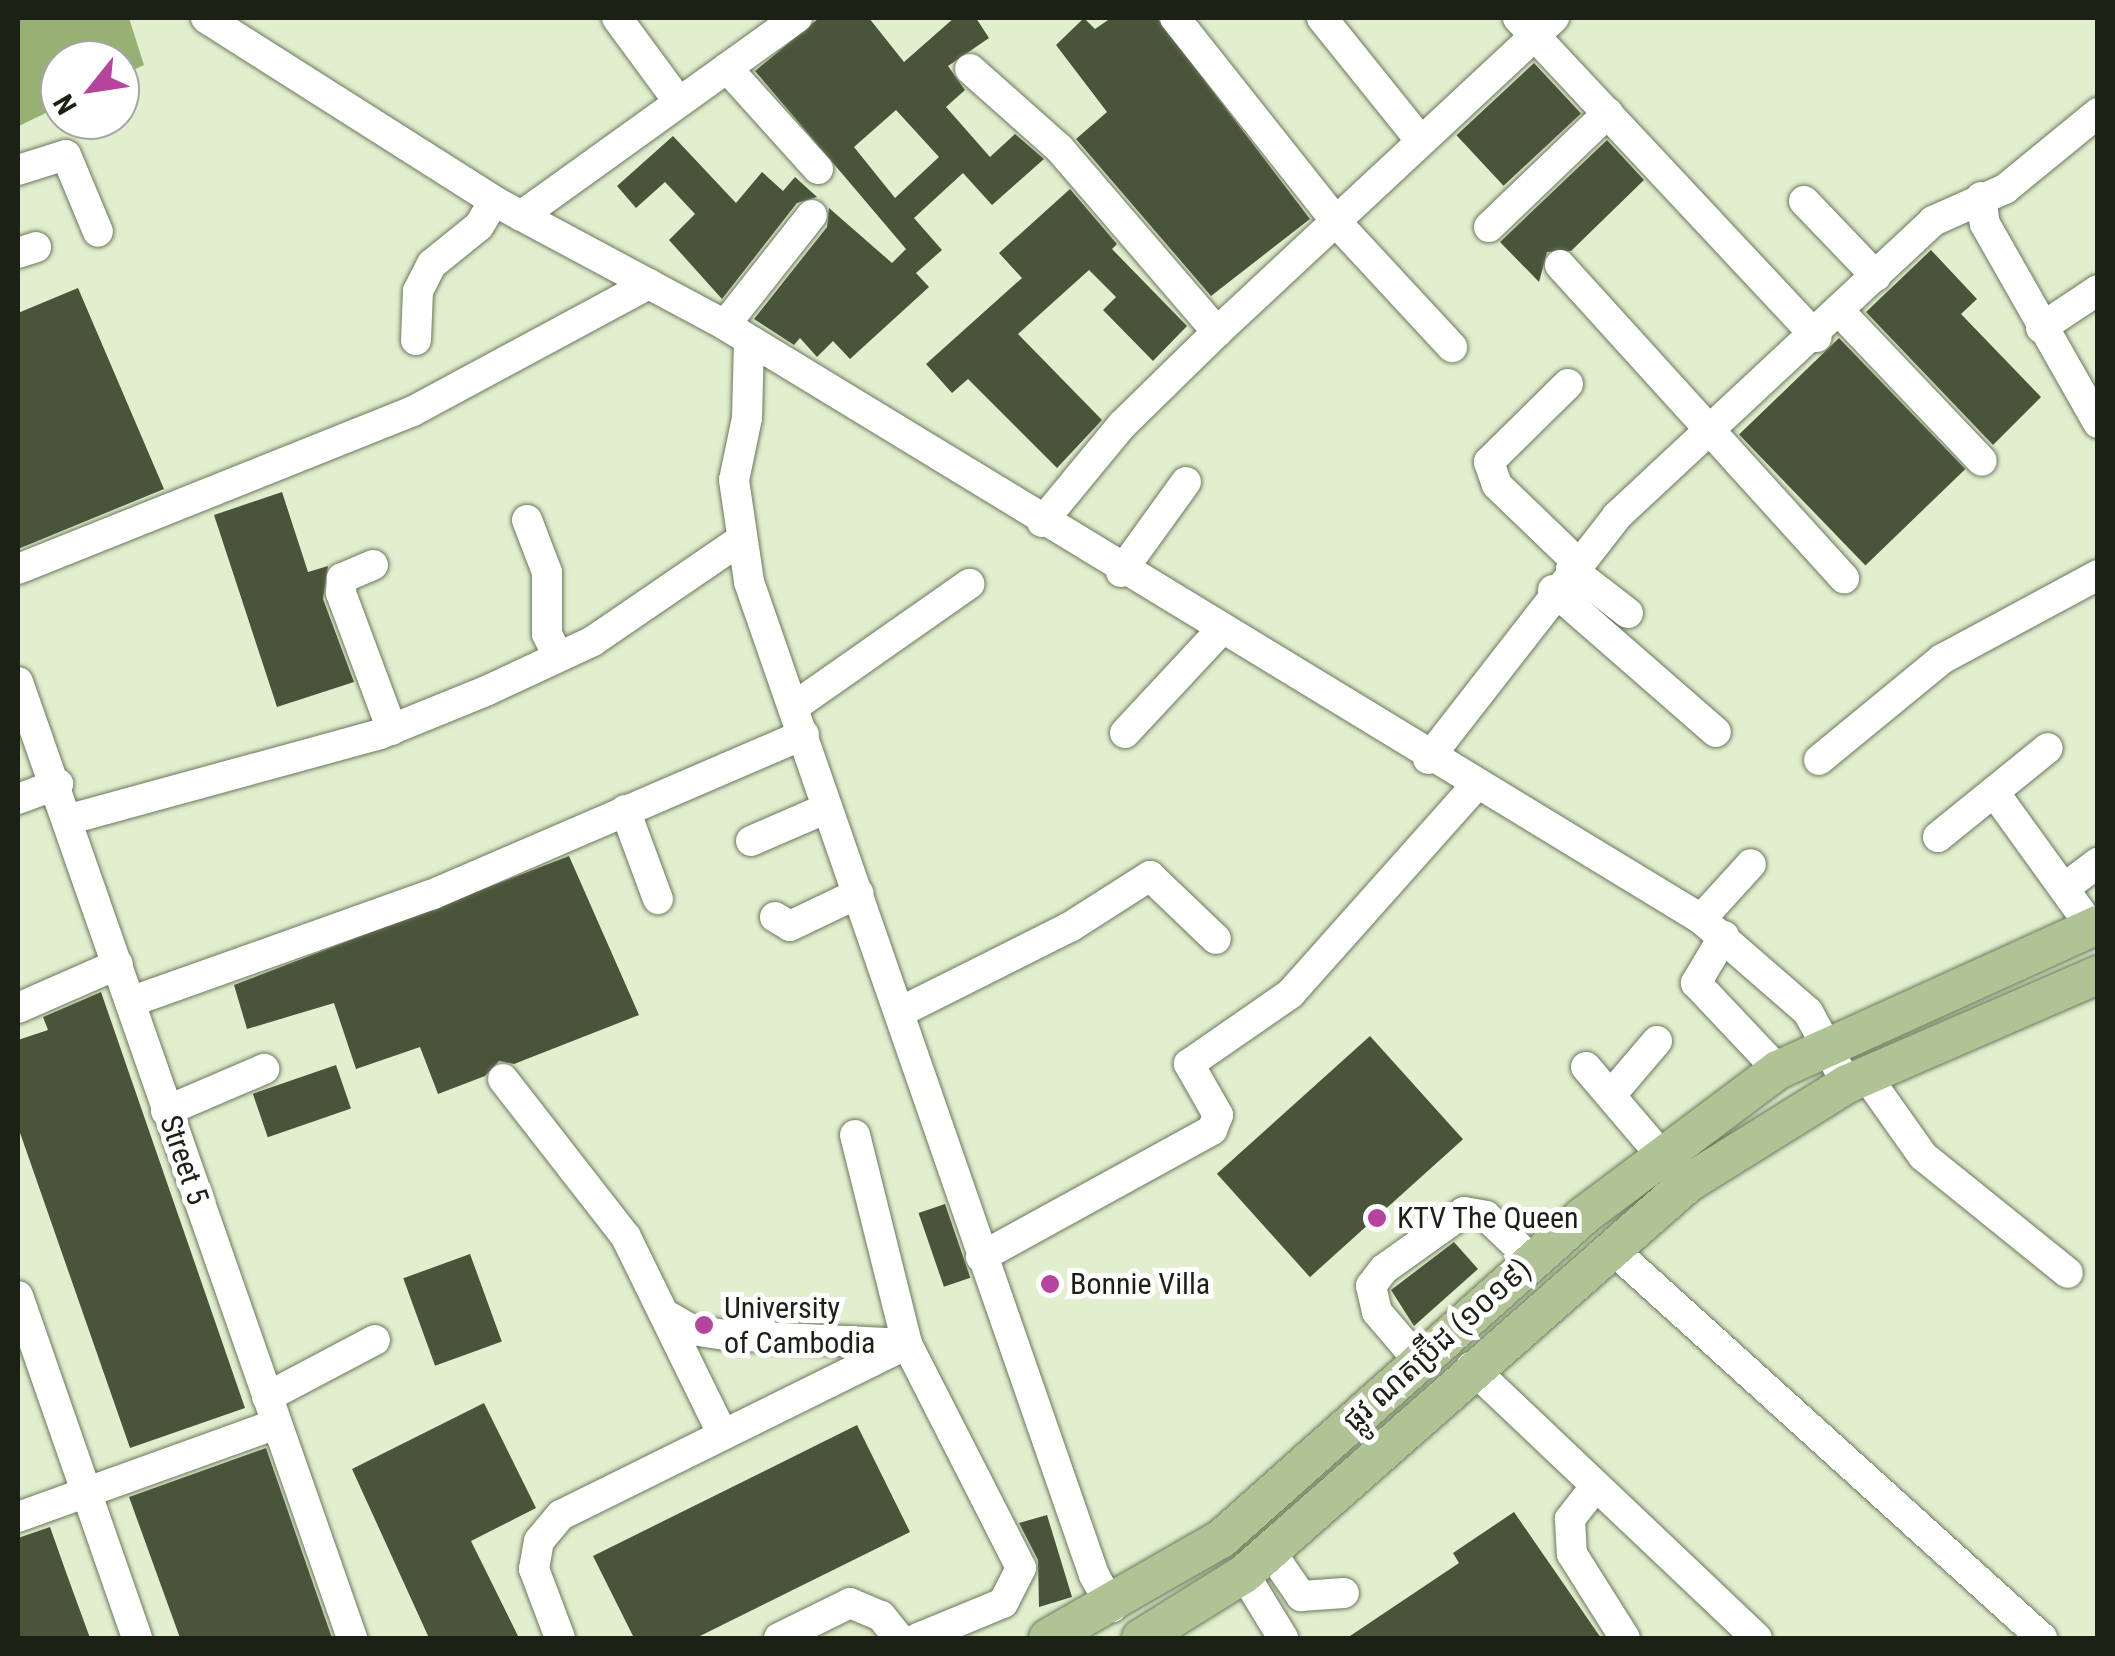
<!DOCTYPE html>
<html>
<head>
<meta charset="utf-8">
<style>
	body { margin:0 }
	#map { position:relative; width:2115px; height:1656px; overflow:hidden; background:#e1efcf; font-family:"Roboto Condensed","Noto Sans Khmer",sans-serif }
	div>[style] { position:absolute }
	.water>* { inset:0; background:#97b174 }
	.building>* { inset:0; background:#49543a; transform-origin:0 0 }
	.roads { filter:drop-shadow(0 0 2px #6a775a) drop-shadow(0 0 2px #6a775a) }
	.minor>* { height:30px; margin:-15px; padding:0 15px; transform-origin:15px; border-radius:15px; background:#fff }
	.major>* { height:38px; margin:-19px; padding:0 19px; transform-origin:19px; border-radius:19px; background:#b0c395 }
	.dots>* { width:28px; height:28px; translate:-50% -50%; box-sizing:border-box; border:5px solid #fff; border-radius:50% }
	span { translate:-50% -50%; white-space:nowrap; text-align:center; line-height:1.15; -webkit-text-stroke:10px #fff; paint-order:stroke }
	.street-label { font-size:30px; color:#1c2116 }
	.poi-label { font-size:30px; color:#1c2116 }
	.left { translate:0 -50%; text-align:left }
	.frame { position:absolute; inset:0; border:20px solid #1c2116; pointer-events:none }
	.north { position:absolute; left:40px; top:40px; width:100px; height:100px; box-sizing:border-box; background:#fff; border:2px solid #a4a6a2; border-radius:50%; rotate:240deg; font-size:28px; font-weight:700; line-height:40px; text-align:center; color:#1c2116 }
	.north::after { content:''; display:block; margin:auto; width:35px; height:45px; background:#b6439d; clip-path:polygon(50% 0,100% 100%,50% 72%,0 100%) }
</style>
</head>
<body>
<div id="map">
	<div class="water">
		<div style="clip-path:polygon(18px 18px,129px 18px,144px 65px,120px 76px,120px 60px,60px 60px,60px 106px,19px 126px)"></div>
	</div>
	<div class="building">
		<div style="clip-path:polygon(evenodd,819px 18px,869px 18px,904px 62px,954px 18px,976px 18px,989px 38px,948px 66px,965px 90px,946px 107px,990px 157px,1015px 134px,1044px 159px,992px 205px,963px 173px,914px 218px,942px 250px,916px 273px,929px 287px,850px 359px,833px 341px,817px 357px,800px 338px,794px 345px,754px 319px,827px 227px,829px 208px,892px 263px,906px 249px,755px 71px,819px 18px,896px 110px,939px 157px,895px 198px,854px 147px,896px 110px)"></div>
		<div style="clip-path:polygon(1084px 18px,1095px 29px,1111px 18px,1157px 18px,1310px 219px,1211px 296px,1076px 139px,1107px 112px,1056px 45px)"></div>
		<div style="left:1534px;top:63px;width:69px;height:106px;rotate:47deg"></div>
		<div style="clip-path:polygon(673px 136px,736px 203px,762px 172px,783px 191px,795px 177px,817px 197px,797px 203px,722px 299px,669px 240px,695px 214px,665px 182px,636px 208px,617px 186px)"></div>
		<div style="clip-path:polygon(1607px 140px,1644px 180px,1571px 251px,1547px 252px,1539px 282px,1500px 242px)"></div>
		<div style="clip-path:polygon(1070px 189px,1117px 244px,1112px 249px,1187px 326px,1153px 361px,1103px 310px,1116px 297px,1089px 270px,1018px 334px,1102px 420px,1057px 468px,968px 379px,952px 393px,926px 364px,1022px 278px,999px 253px)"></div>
		<div style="clip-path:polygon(1931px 250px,1977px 299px,1961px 314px,2041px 397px,1993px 445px,1866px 312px)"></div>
		<div style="clip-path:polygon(78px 288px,164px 489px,18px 549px,18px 313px)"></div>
		<div style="left:1839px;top:338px;width:182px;height:139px;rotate:46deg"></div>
		<div style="clip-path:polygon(282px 492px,308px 572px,328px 566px,323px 599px,354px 682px,277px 707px,214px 515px)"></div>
		<div style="clip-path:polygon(569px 856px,639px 1015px,514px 1064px,499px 1061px,485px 1076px,438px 1094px,420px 1047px,356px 1069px,334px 1003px,247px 1029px,234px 985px)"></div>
		<div style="clip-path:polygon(101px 992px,245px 1408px,130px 1448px,18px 1127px,18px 1040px,48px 1030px,43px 1017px)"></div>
		<div style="left:1370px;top:1036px;width:139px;height:206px;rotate:48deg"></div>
		<div style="left:336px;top:1065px;width:46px;height:88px;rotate:71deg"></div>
		<div style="left:945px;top:1204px;width:78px;height:28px;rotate:71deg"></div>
		<div style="clip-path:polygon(1454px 1242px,1478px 1269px,1414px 1326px,1391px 1290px)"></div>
		<div style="left:470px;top:1254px;width:93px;height:71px;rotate:70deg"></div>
		<div style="clip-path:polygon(484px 1403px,536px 1508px,471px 1541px,519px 1638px,429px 1638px,352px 1469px)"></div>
		<div style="clip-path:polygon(857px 1425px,910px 1532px,696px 1638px,634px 1638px,593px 1556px)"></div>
		<div style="clip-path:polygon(266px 1448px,332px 1638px,180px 1638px,129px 1497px)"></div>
		<div style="clip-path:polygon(1514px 1512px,1601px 1638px,1347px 1638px,1459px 1563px,1453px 1553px)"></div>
		<div style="clip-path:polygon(1047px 1515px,1072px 1597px,1039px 1607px,1038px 1560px,1019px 1523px)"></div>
		<div style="clip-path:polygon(50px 1527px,67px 1575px,90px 1638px,18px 1638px,18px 1538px)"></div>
	</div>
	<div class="roads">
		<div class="minor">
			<div style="left:206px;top:18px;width:341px;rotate:32.4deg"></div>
			<div style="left:494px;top:201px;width:262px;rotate:28.2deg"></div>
			<div style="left:725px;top:325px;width:1143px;rotate:31.32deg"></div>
			<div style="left:1701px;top:919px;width:142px;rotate:41deg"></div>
			<div style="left:1808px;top:1012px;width:82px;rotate:61.6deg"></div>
			<div style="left:617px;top:18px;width:104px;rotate:53.6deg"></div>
			<div style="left:1175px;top:18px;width:263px;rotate:51.6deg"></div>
			<div style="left:1338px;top:224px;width:168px;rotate:47.2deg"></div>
			<div style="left:1322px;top:18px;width:158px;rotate:51.2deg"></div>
			<div style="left:1518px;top:18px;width:437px;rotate:46.9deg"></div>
			<div style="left:727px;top:68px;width:136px;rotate:48deg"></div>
			<div style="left:970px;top:69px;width:119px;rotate:41.6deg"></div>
			<div style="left:1059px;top:148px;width:243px;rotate:49.3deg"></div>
			<div style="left:18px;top:170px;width:50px;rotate:-17.4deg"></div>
			<div style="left:66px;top:155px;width:83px;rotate:67.4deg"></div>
			<div style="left:1981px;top:197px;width:27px;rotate:82deg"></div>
			<div style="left:1985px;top:224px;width:229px;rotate:60.4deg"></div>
			<div style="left:1804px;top:201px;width:104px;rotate:46.2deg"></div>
			<div style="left:521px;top:216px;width:340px;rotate:-35.7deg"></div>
			<div style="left:1489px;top:227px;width:165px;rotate:-43.8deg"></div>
			<div style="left:18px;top:253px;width:19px;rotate:-18deg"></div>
			<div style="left:1560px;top:265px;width:423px;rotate:47.8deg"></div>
			<div style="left:1841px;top:313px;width:204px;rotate:46.4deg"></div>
			<div style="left:725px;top:325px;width:140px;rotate:-51.7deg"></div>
			<div style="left:2041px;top:328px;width:69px;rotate:-33.7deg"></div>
			<div style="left:416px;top:340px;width:49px;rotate:-87.7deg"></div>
			<div style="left:418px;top:291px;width:30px;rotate:-63deg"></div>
			<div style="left:432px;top:264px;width:60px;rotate:-39deg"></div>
			<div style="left:479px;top:226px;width:29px;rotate:-59deg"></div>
			<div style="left:749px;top:342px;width:76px;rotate:91.5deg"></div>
			<div style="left:747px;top:418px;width:63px;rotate:101.8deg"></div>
			<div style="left:734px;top:480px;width:103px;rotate:81.6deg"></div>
			<div style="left:749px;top:582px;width:1051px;rotate:70.84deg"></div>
			<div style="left:1094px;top:1575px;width:37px;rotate:61deg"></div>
			<div style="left:1568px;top:384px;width:111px;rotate:135.4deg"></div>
			<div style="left:1489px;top:462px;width:24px;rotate:71deg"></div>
			<div style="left:1497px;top:485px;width:111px;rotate:43.9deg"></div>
			<div style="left:527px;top:520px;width:56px;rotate:69deg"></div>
			<div style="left:547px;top:572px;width:62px;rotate:90deg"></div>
			<div style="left:547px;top:634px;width:25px;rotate:64deg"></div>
			<div style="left:1042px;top:522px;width:126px;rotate:-50.5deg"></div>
			<div style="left:1122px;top:425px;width:133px;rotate:-44.4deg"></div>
			<div style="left:1217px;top:332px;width:461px;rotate:-43deg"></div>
			<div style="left:373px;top:565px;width:34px;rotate:157deg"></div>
			<div style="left:342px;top:578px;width:15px;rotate:94deg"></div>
			<div style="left:341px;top:593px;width:146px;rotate:69.6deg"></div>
			<div style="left:18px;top:569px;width:425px;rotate:-21.8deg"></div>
			<div style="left:413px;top:411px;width:268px;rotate:-28.3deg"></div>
			<div style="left:1571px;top:569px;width:72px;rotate:37.7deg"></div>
			<div style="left:1121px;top:572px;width:111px;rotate:-54.2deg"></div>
			<div style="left:1553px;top:590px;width:216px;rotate:41.1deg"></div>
			<div style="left:18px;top:682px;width:1013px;rotate:70.74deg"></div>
			<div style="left:795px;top:706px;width:213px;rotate:-35deg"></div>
			<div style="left:1125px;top:733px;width:139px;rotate:-47deg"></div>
			<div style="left:1428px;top:759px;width:308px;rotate:-52.1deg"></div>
			<div style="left:1617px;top:516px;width:432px;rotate:-43deg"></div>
			<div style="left:1933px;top:221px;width:79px;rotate:-24deg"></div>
			<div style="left:2005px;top:189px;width:120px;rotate:-39.3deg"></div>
			<div style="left:1819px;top:760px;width:159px;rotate:-39.4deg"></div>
			<div style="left:1942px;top:659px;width:177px;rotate:-28.3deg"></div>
			<div style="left:1994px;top:792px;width:168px;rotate:54.2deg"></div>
			<div style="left:18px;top:799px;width:43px;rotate:-20.6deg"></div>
			<div style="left:625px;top:810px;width:95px;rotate:69.7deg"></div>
			<div style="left:70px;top:819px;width:321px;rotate:-15.3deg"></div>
			<div style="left:380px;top:734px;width:114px;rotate:-22.1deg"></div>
			<div style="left:486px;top:691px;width:118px;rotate:-25deg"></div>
			<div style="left:593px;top:641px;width:177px;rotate:-34.4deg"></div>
			<div style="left:1938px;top:837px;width:141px;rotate:-39deg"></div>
			<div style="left:751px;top:841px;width:83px;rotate:-23.5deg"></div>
			<div style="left:2067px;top:886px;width:39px;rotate:-37deg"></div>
			<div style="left:775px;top:917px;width:17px;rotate:31deg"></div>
			<div style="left:790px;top:926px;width:76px;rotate:-25.6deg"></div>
			<div style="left:1701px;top:919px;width:74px;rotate:-47.7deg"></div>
			<div style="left:1724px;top:936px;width:55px;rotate:120.8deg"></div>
			<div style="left:1696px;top:983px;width:120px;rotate:46.7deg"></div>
			<div style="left:130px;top:1002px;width:319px;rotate:-19.6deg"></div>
			<div style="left:431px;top:895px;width:406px;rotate:-23.3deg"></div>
			<div style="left:18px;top:1008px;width:109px;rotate:-23.7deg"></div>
			<div style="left:900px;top:1012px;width:190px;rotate:-26.6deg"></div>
			<div style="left:1070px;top:927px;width:95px;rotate:-32.5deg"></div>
			<div style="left:1150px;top:876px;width:91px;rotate:43.7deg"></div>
			<div style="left:1586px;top:1067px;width:114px;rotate:49.6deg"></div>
			<div style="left:1867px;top:1077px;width:97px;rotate:54.7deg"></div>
			<div style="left:1923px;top:1156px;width:186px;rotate:38.9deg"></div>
			<div style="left:503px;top:1079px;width:200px;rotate:52.1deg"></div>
			<div style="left:626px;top:1237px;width:218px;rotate:63.9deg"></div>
			<div style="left:1611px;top:1095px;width:71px;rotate:-49.6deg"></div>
			<div style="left:166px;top:1111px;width:107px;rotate:-23.2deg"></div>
			<div style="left:855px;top:1135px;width:215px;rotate:76deg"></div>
			<div style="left:907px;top:1344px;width:251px;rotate:63deg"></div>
			<div style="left:1021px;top:1568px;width:39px;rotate:117deg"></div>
			<div style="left:1003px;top:1603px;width:92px;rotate:157.6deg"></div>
			<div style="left:1610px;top:1247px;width:583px;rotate:42.15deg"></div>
			<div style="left:981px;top:1257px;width:264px;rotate:-28.8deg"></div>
			<div style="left:1212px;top:1130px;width:16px;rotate:-68deg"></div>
			<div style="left:1218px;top:1115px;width:59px;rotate:-119.6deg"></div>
			<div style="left:1189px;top:1064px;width:123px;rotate:-34.7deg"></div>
			<div style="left:1290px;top:994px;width:278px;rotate:-48.3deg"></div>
			<div style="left:18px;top:1296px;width:362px;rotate:70.8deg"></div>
			<div style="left:1418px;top:1360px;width:63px;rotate:-130.5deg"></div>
			<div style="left:1377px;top:1312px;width:27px;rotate:-103deg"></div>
			<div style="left:1371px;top:1286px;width:21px;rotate:-53deg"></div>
			<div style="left:1384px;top:1269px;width:98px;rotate:-35.5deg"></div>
			<div style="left:1464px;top:1212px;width:22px;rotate:10deg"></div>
			<div style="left:1486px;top:1216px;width:64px;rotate:43.7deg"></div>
			<div style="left:1471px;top:1367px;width:394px;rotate:43.5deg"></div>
			<div style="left:267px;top:1397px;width:122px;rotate:-27.8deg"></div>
			<div style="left:1595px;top:1487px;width:41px;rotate:128deg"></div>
			<div style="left:1570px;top:1519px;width:35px;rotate:87deg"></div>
			<div style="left:1572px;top:1554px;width:99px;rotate:57.8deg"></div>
			<div style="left:18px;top:1517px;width:274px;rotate:-19.8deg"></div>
			<div style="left:1270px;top:1551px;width:55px;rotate:55.4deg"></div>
			<div style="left:1301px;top:1596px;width:43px;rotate:-4deg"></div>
			<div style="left:1244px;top:1574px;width:75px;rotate:58.6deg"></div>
			<div style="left:560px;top:1638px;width:74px;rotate:-110.6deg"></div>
			<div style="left:534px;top:1569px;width:28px;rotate:-80deg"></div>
			<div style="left:539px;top:1541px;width:34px;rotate:-50deg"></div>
			<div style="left:561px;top:1515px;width:386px;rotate:-26.3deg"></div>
			<div style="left:907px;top:1344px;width:182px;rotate:-177.2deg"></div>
			<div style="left:725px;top:1335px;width:33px;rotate:-171deg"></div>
			<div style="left:692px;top:1330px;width:32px;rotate:-150deg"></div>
			<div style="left:779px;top:1638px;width:79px;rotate:-26.2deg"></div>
			<div style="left:850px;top:1603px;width:34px;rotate:23deg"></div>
			<div style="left:881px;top:1616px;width:28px;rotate:51deg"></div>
		</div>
		<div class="major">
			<div style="left:1048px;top:1638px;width:199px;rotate:-29.8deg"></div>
			<div style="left:1221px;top:1539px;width:484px;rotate:-41.7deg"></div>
			<div style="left:1582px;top:1217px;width:245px;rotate:-36.9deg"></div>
			<div style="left:1778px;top:1070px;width:351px;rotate:-24.4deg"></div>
			<div style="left:1141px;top:1638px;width:121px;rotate:-31.9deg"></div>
			<div style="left:1244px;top:1574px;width:592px;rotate:-41.37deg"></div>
			<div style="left:1688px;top:1183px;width:187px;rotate:-31.9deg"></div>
			<div style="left:1847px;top:1084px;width:274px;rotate:-23.5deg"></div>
		</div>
	</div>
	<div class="dots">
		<div style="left:1377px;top:1218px;background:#b6439d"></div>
		<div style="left:1050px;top:1284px;background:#b6439d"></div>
		<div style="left:704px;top:1325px;background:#b6439d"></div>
	</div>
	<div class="street-label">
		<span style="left:184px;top:1160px;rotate:71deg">Street 5</span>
		<span style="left:1437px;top:1345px;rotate:-42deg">ផ្លូវ ណតប្រ៊ីដ (១០១៩)</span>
	</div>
	<div class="poi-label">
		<span class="left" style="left:1397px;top:1218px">KTV The Queen</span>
		<span class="left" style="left:1070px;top:1284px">Bonnie Villa</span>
		<span class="left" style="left:724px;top:1325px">University<br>of Cambodia</span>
	</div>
	<div class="frame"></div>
	<div class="north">N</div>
</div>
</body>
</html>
